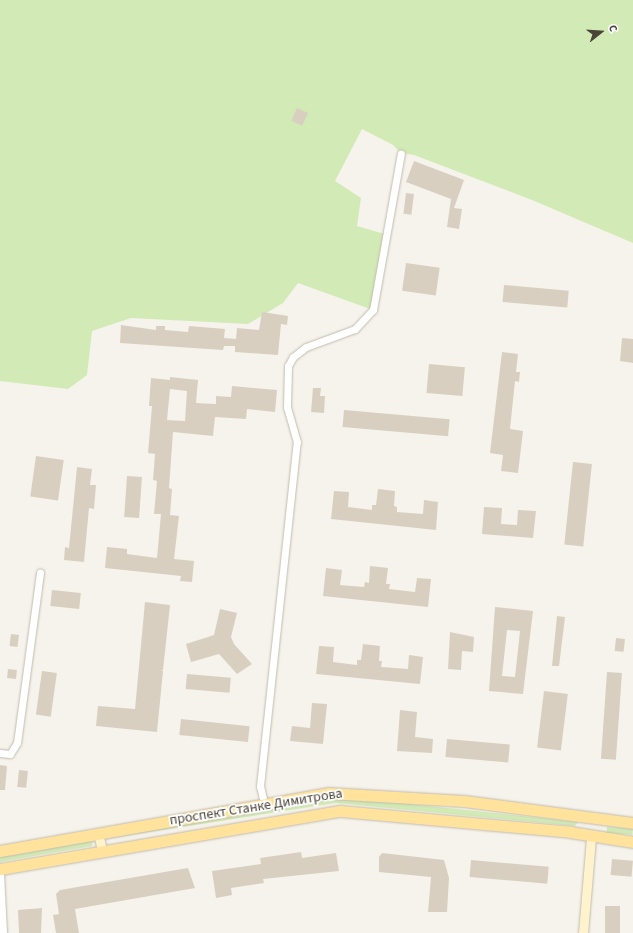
<!DOCTYPE html>
<html>
<head>
<meta charset="utf-8">
<style>
	body { margin:0 }
	#map { position:relative; width:633px; height:933px; overflow:hidden; background:#f6f3ec; font-family:"Source Sans 3",sans-serif }
	div>[style] { position:absolute }
	.green>* { inset:0; background:#d2eab5; transform-origin:0 0 }
	.building>* { inset:0; background:#d8cfc1; transform-origin:0 0 }
	.roads { filter:drop-shadow(0 0 1px #c2bbae) drop-shadow(0 0 1px #c2bbae) }
	.street>* { height:7px; margin:-3.5px; padding:0 3.5px; transform-origin:3.5px; border-radius:3.5px; background:#fff }
	.secondary>* { height:9px; margin:-4.5px; padding:0 4.5px; transform-origin:4.5px; border-radius:4.5px; background:#fff3cd }
	.primary>* { height:11px; margin:-5.5px; padding:0 5.5px; transform-origin:5.5px; border-radius:5.5px; background:#ffe39c }
	span { translate:-50% -50%; white-space:nowrap; text-align:center; line-height:1.15; -webkit-text-stroke:3.5px #fff; paint-order:stroke }
	.street-label { font-size:14px; color:#4b4439 }
	.north { position:absolute; left:581px; top:12px; width:40px; height:40px; -webkit-text-stroke:3px #fff; paint-order:stroke; rotate:73deg; font-size:11px; font-weight:700; line-height:16px; text-align:center; color:#4b4439 }
	.north::after { content:''; display:block; margin:auto; width:14px; height:18px; background:#4b4439; clip-path:polygon(50% 0,100% 100%,50% 72%,0 100%) }
</style>
</head>
<body>
<div id="map">
	<div class="green">
		<div style="clip-path:polygon(0 0,633px 0,633px 243px,532px 200px,414px 155px,401px 153px,393px 145px,362px 129px,335px 181px,361px 198px,357px 226px,388px 235px,373px 310px,298px 283px,283px 303px,248px 324px,131px 318px,92px 331px,87px 375px,68px 389px,0 381px)"></div>
		<div style="clip-path:polygon(344px 797px,578px 822px,575px 826px,336px 803px,105px 839px,104px 837px,318px 798px)"></div>
		<div style="left:607px;top:827px;width:26px;height:6px;rotate:4deg"></div>
		<div style="clip-path:polygon(93px 840px,92px 846px,0 862px,0 855px)"></div>
	</div>
	<div class="building">
		<div style="left:297px;top:108px;width:12px;height:14px;rotate:24deg"></div>
		<div style="clip-path:polygon(414px 161px,464px 180px,454px 208px,462px 209px,459px 229px,447px 227px,451px 199px,406px 182px)"></div>
		<div style="left:406px;top:193px;width:8px;height:21px;rotate:7deg"></div>
		<div style="left:406px;top:263px;width:34px;height:28px;rotate:8deg"></div>
		<div style="left:504px;top:285px;width:65px;height:17px;rotate:5deg"></div>
		<div style="clip-path:polygon(262px 312px,288px 316px,287px 325px,281px 324px,278px 355px,235px 352px,235px 346px,224px 346px,223px 350px,120px 343px,121px 325px,156px 330px,156px 326px,165px 326px,165px 330px,188px 332px,189px 326px,225px 329px,224px 338px,236px 339px,237px 328px,259px 330px)"></div>
		<div style="clip-path:polygon(622px 338px,633px 339px,633px 363px,620px 361px)"></div>
		<div style="clip-path:polygon(502px 352px,518px 354px,516px 372px,520px 372px,519px 382px,515px 381px,510px 429px,523px 431px,518px 473px,501px 471px,503px 455px,490px 453px)"></div>
		<div style="left:429px;top:364px;width:36px;height:29px;rotate:5deg"></div>
		<div style="clip-path:polygon(evenodd,170px 377px,198px 380px,196px 403px,216px 404px,216px 396px,231px 397px,232px 386px,277px 390px,275px 412px,247px 409px,246px 419px,215px 417px,213px 436px,173px 432px,169px 488px,172px 489px,170px 515px,179px 516px,174px 559px,194px 561px,192px 582px,180px 581px,181px 576px,105px 568px,107px 547px,127px 549px,127px 554px,157px 558px,161px 514px,154px 514px,157px 481px,153px 480px,155px 454px,148px 453px,152px 406px,149px 406px,151px 378px,170px 380px,170px 377px,170px 389px,187px 391px,185px 421px,167px 420px,170px 389px)"></div>
		<div style="clip-path:polygon(313px 388px,321px 388px,320px 396px,325px 396px,324px 413px,311px 412px)"></div>
		<div style="left:344px;top:410px;width:106px;height:17px;rotate:5deg"></div>
		<div style="left:36px;top:456px;width:28px;height:41px;rotate:8deg"></div>
		<div style="left:573px;top:462px;width:19px;height:83px;rotate:6deg"></div>
		<div style="clip-path:polygon(77px 467px,92px 469px,90px 485px,96px 485px,94px 509px,89px 508px,84px 562px,64px 560px,65px 547px,69px 548px)"></div>
		<div style="left:127px;top:476px;width:15px;height:41px;rotate:4deg"></div>
		<div style="clip-path:polygon(378px 489px,395px 491px,394px 506px,397px 507px,397px 512px,423px 514px,424px 500px,438px 502px,436px 530px,331px 519px,334px 491px,349px 492px,348px 507px,372px 510px,372px 505px,376px 505px)"></div>
		<div style="clip-path:polygon(484px 507px,502px 508px,501px 524px,517px 525px,518px 510px,536px 511px,533px 538px,482px 534px)"></div>
		<div style="clip-path:polygon(370px 566px,388px 568px,386px 584px,390px 584px,389px 589px,415px 592px,417px 578px,431px 579px,428px 607px,323px 596px,326px 568px,342px 570px,340px 585px,364px 587px,365px 582px,369px 583px)"></div>
		<div style="left:52px;top:590px;width:29px;height:16px;rotate:6deg"></div>
		<div style="clip-path:polygon(145px 602px,170px 605px,163px 670px,161px 671px,163px 671px,157px 732px,96px 726px,98px 706px,135px 709px)"></div>
		<div style="clip-path:polygon(evenodd,495px 607px,533px 611px,523px 694px,489px 691px,495px 607px,507px 630px,520px 631px,515px 677px,502px 676px,507px 630px)"></div>
		<div style="clip-path:polygon(220px 609px,237px 613px,231px 637px,234px 644px,252px 664px,237px 674px,219px 654px,191px 662px,186px 644px,214px 635px)"></div>
		<div style="clip-path:polygon(557px 616px,565px 617px,559px 666px,552px 666px)"></div>
		<div style="clip-path:polygon(450px 632px,474px 637px,473px 652px,462px 651px,461px 670px,448px 669px)"></div>
		<div style="left:11px;top:634px;width:8px;height:12px;rotate:7deg"></div>
		<div style="left:616px;top:638px;width:9px;height:13px;rotate:6deg"></div>
		<div style="clip-path:polygon(363px 644px,380px 646px,379px 661px,382px 661px,381px 667px,408px 669px,409px 655px,423px 657px,420px 684px,316px 674px,319px 646px,334px 647px,333px 662px,357px 665px,357px 660px,361px 660px)"></div>
		<div style="left:8px;top:669px;width:9px;height:9px;rotate:6deg"></div>
		<div style="left:42px;top:671px;width:15px;height:44px;rotate:8deg"></div>
		<div style="left:607px;top:672px;width:15px;height:87px;rotate:4deg"></div>
		<div style="left:187px;top:674px;width:44px;height:15px;rotate:5deg"></div>
		<div style="left:544px;top:691px;width:24px;height:57px;rotate:7deg"></div>
		<div style="clip-path:polygon(312px 703px,327px 704px,323px 744px,290px 741px,292px 726px,310px 728px)"></div>
		<div style="clip-path:polygon(400px 710px,417px 712px,415px 737px,433px 739px,432px 753px,397px 751px)"></div>
		<div style="left:181px;top:719px;width:69px;height:16px;rotate:6deg"></div>
		<div style="left:447px;top:739px;width:63px;height:18px;rotate:5deg"></div>
		<div style="clip-path:polygon(0 765px,7px 766px,5px 790px,0 790px)"></div>
		<div style="left:19px;top:770px;width:9px;height:17px;rotate:6deg"></div>
		<div style="clip-path:polygon(301px 852px,302px 858px,336px 853px,339px 871px,263px 879px,264px 883px,231px 888px,232px 895px,216px 898px,212px 871px,261px 864px,260px 858px)"></div>
		<div style="clip-path:polygon(382px 853px,444px 860px,449px 878px,447px 912px,428px 912px,431px 877px,379px 872px,379px 857px)"></div>
		<div style="left:612px;top:859px;width:21px;height:16px;rotate:5deg"></div>
		<div style="left:471px;top:860px;width:78px;height:17px;rotate:5deg"></div>
		<div style="clip-path:polygon(188px 868px,195px 888px,75px 909px,79px 933px,56px 933px,53px 915px,59px 914px,56px 894px,60px 890px)"></div>
		<div style="left:605px;top:906px;width:15px;height:27px"></div>
		<div style="clip-path:polygon(42px 908px,41px 933px,19px 933px,18px 910px)"></div>
	</div>
	<div class="roads">
		<div class="street">
			<div style="left:0;top:753px;width:10px;rotate:6deg"></div>
			<div style="left:10px;top:754px;width:13px;rotate:-58deg"></div>
			<div style="left:17px;top:743px;width:172px;rotate:-82.3deg"></div>
			<div style="left:264px;top:803px;width:17px;rotate:-103deg"></div>
			<div style="left:260px;top:786px;width:346px;rotate:-83.9deg"></div>
			<div style="left:297px;top:442px;width:36px;rotate:-106deg"></div>
			<div style="left:287px;top:407px;width:41px;rotate:-88.6deg"></div>
			<div style="left:288px;top:366px;width:10px;rotate:-61deg"></div>
			<div style="left:293px;top:357px;width:16px;rotate:-38deg"></div>
			<div style="left:306px;top:347px;width:52px;rotate:-20.2deg"></div>
			<div style="left:355px;top:329px;width:26px;rotate:-47deg"></div>
			<div style="left:373px;top:310px;width:159px;rotate:-79.9deg"></div>
			<div style="left:0;top:873px;width:60px;rotate:87.1deg"></div>
		</div>
		<div class="secondary">
			<div style="left:98px;top:833px;width:18px;rotate:77deg"></div>
			<div style="left:583px;top:933px;width:96px;rotate:-85.2deg"></div>
		</div>
		<div class="primary">
			<div style="left:0;top:851px;width:334px;rotate:-10deg"></div>
			<div style="left:329px;top:793px;width:135px;rotate:3.4deg"></div>
			<div style="left:464px;top:801px;width:170px;rotate:7.4deg"></div>
			<div style="left:0;top:869px;width:346px;rotate:-9.7deg"></div>
			<div style="left:341px;top:811px;width:230px;rotate:5.2deg"></div>
			<div style="left:570px;top:832px;width:64px;rotate:9deg"></div>
		</div>
	</div>
	<div class="street-label">
		<span style="left:256px;top:807px;rotate:-9deg">проспект Станке Димитрова</span>
	</div>
	<div class="north">С</div>
</div>
</body>
</html>
